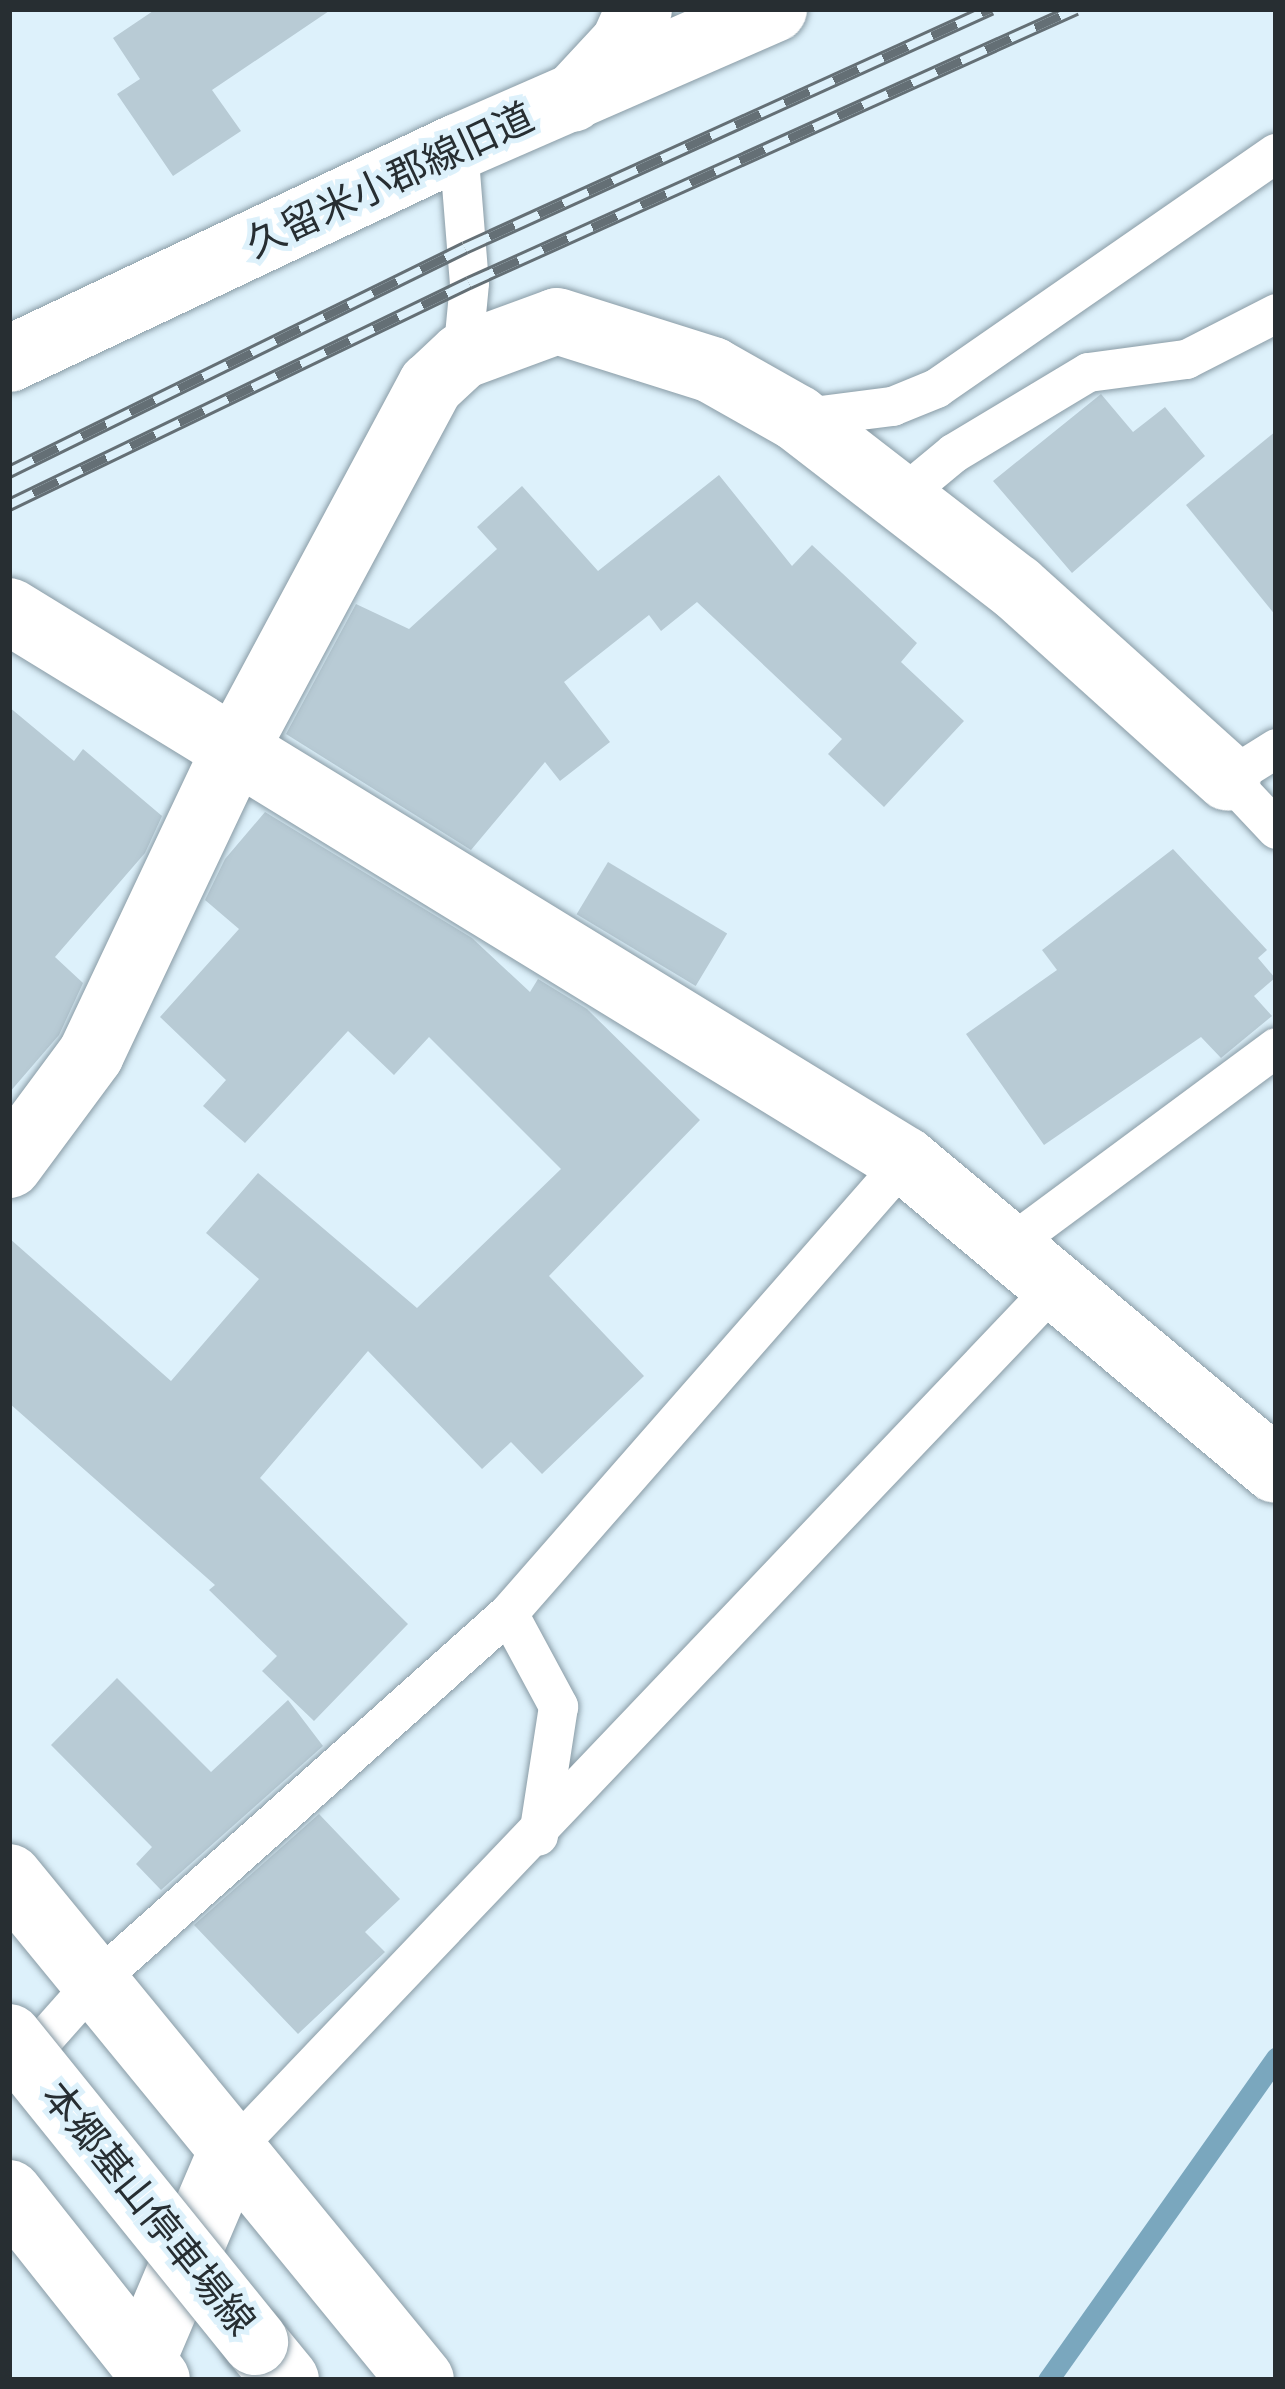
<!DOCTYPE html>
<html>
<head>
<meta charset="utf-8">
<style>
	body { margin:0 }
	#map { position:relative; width:1285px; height:2389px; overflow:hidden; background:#ddf1fb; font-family:"Work Sans","Noto Sans JP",sans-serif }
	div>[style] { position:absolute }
	.stream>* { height:21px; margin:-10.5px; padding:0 10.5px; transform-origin:10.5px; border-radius:10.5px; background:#7aa7be }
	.building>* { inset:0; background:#b8cbd5; transform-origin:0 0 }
	.roads { filter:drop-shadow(0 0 3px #899ba5) drop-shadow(0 0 3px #899ba5) }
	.service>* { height:39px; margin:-19.5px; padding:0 19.5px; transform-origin:19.5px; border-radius:19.5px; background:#fff }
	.minor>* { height:66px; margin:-33px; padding:0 33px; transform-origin:33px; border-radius:33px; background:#fff }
	.tertiary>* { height:66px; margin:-33px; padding:0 33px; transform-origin:33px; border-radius:33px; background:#fff }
	.secondary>* { height:66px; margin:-33px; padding:0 33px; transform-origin:33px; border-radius:33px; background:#fff }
	.rail>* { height:14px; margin-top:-7px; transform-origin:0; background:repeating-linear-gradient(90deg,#ddf1fb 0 27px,#646f75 0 54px); box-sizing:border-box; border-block:3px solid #646f75 }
	.bridges { filter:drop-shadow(0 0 3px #899ba5) drop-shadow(0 0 3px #899ba5) }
	.secondary-bridge>* { height:66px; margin:-33px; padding:0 33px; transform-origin:33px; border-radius:33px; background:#fff }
	span { translate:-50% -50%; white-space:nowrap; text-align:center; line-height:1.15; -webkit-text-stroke:10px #ddf1fb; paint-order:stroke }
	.street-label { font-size:39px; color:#272e32 }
	.frame { position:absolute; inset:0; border:12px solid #272e32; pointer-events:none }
</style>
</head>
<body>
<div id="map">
	<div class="stream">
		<div style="left:1048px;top:2380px;width:395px;rotate:-54.7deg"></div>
	</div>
	<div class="building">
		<div style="clip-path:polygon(156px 9px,332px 9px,212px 90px,241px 131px,173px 176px,117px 94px,140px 79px,113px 38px)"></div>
		<div style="clip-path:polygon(1101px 394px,1133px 432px,1165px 407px,1205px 456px,1072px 573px,993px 481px)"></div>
		<div style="clip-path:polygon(1276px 431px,1276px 616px,1186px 505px)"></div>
		<div style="clip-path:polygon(719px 475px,792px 566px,812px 545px,917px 643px,901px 662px,964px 721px,884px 807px,828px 754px,842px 739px,697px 602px,661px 631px,649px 615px,564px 682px,610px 742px,560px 781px,545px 762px,471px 850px,286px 734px,356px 604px,409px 629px,497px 549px,477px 527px,522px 486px,598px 571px)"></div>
		<div style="clip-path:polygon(9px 707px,74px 761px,83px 749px,162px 816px,145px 853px,55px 957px,83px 983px,59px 1035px,9px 1093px)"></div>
		<div style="clip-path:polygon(265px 812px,472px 938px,530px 992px,538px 979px,587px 1009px,700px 1120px,549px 1276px,644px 1376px,542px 1474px,511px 1442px,482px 1469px,368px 1351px,260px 1478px,408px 1624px,314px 1721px,262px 1671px,277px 1656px,209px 1590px,215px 1585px,9px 1403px,9px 1238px,171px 1381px,259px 1279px,206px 1233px,258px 1173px,417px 1308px,561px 1169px,429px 1037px,394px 1075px,348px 1031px,245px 1143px,203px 1106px,226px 1080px,160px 1017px,239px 929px,205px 900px,225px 859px)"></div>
		<div style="clip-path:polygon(1173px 849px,1267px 950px,1258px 958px,1275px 978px,1254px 996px,1272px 1016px,1221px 1058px,1201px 1037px,1044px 1145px,966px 1034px,1057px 970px,1042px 950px)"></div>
		<div style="left:608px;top:862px;width:139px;height:61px;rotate:31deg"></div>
		<div style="clip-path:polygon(117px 1678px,211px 1772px,288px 1700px,323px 1746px,161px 1890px,136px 1864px,152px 1847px,51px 1745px)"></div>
		<div style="clip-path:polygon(319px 1814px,400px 1899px,365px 1932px,385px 1952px,298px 2034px,194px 1925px)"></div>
	</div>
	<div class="roads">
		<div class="service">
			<div style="left:458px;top:147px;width:136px;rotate:85.4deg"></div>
			<div style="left:469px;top:283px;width:73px;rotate:95.5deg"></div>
			<div style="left:797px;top:418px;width:96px;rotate:-7.2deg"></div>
			<div style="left:892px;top:406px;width:48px;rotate:-22.2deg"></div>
			<div style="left:936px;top:388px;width:413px;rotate:-34.7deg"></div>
			<div style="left:900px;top:497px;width:69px;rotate:-39.7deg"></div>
			<div style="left:953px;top:453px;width:157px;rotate:-31deg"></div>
			<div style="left:1088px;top:372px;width:99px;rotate:-7.6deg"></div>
			<div style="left:1186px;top:359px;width:101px;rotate:-27.1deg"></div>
			<div style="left:1276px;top:748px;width:57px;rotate:148deg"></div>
			<div style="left:1228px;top:778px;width:70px;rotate:46.7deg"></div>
			<div style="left:1010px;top:1244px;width:331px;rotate:-36.5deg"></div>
			<div style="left:508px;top:1613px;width:106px;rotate:61.7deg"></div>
			<div style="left:558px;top:1706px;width:131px;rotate:98.8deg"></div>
			<div style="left:13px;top:2073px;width:119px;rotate:-48.4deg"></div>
			<div style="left:92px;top:1984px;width:557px;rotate:-41.73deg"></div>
			<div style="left:508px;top:1613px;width:602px;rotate:-48.77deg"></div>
			<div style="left:232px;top:2150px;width:1197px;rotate:-46.39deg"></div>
		</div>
		<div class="minor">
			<div style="left:572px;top:99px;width:76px;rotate:-47.1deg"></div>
			<div style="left:624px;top:43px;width:37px;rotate:-66deg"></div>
			<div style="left:9px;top:611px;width:1051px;rotate:31.5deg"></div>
			<div style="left:905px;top:1160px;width:483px;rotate:39.9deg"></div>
			<div style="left:9px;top:1165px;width:138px;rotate:-53.5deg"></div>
			<div style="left:91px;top:1054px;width:334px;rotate:-64.7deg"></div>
			<div style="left:234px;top:752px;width:417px;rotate:-61.8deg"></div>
			<div style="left:431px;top:385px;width:42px;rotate:-43.1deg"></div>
			<div style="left:462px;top:356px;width:101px;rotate:-20.2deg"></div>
			<div style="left:557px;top:321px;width:163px;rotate:17.5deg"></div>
			<div style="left:712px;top:370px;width:98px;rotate:29.5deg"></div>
			<div style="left:797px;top:418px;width:277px;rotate:37.7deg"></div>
			<div style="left:1016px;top:587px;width:285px;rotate:42deg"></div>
			<div style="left:9px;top:1877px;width:650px;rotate:50.68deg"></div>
			<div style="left:9px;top:2193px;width:238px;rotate:51.6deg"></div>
			<div style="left:142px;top:2361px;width:229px;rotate:-66.9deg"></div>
		</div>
		<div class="tertiary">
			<div style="left:9px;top:359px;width:497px;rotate:-25.3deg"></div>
			<div style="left:458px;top:147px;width:345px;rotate:-23.6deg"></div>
		</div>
		<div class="secondary">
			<div style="left:255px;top:2342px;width:49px;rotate:50.8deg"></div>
		</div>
	</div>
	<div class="rail">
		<div style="left:9px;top:472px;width:508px;rotate:-26.16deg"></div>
		<div style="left:465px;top:248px;width:578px;rotate:-24.44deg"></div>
		<div style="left:9px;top:505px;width:511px;rotate:-25.76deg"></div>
		<div style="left:469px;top:283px;width:666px;rotate:-24.29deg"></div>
	</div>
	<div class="bridges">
		<div class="secondary-bridge">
			<div style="left:9px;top:2037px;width:392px;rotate:51.1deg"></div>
		</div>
	</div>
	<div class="street-label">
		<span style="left:390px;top:181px;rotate:-25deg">久留米小郡線旧道</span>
		<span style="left:148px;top:2209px;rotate:51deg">本郷基山停車場線</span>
	</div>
	<div class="frame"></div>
</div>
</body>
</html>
